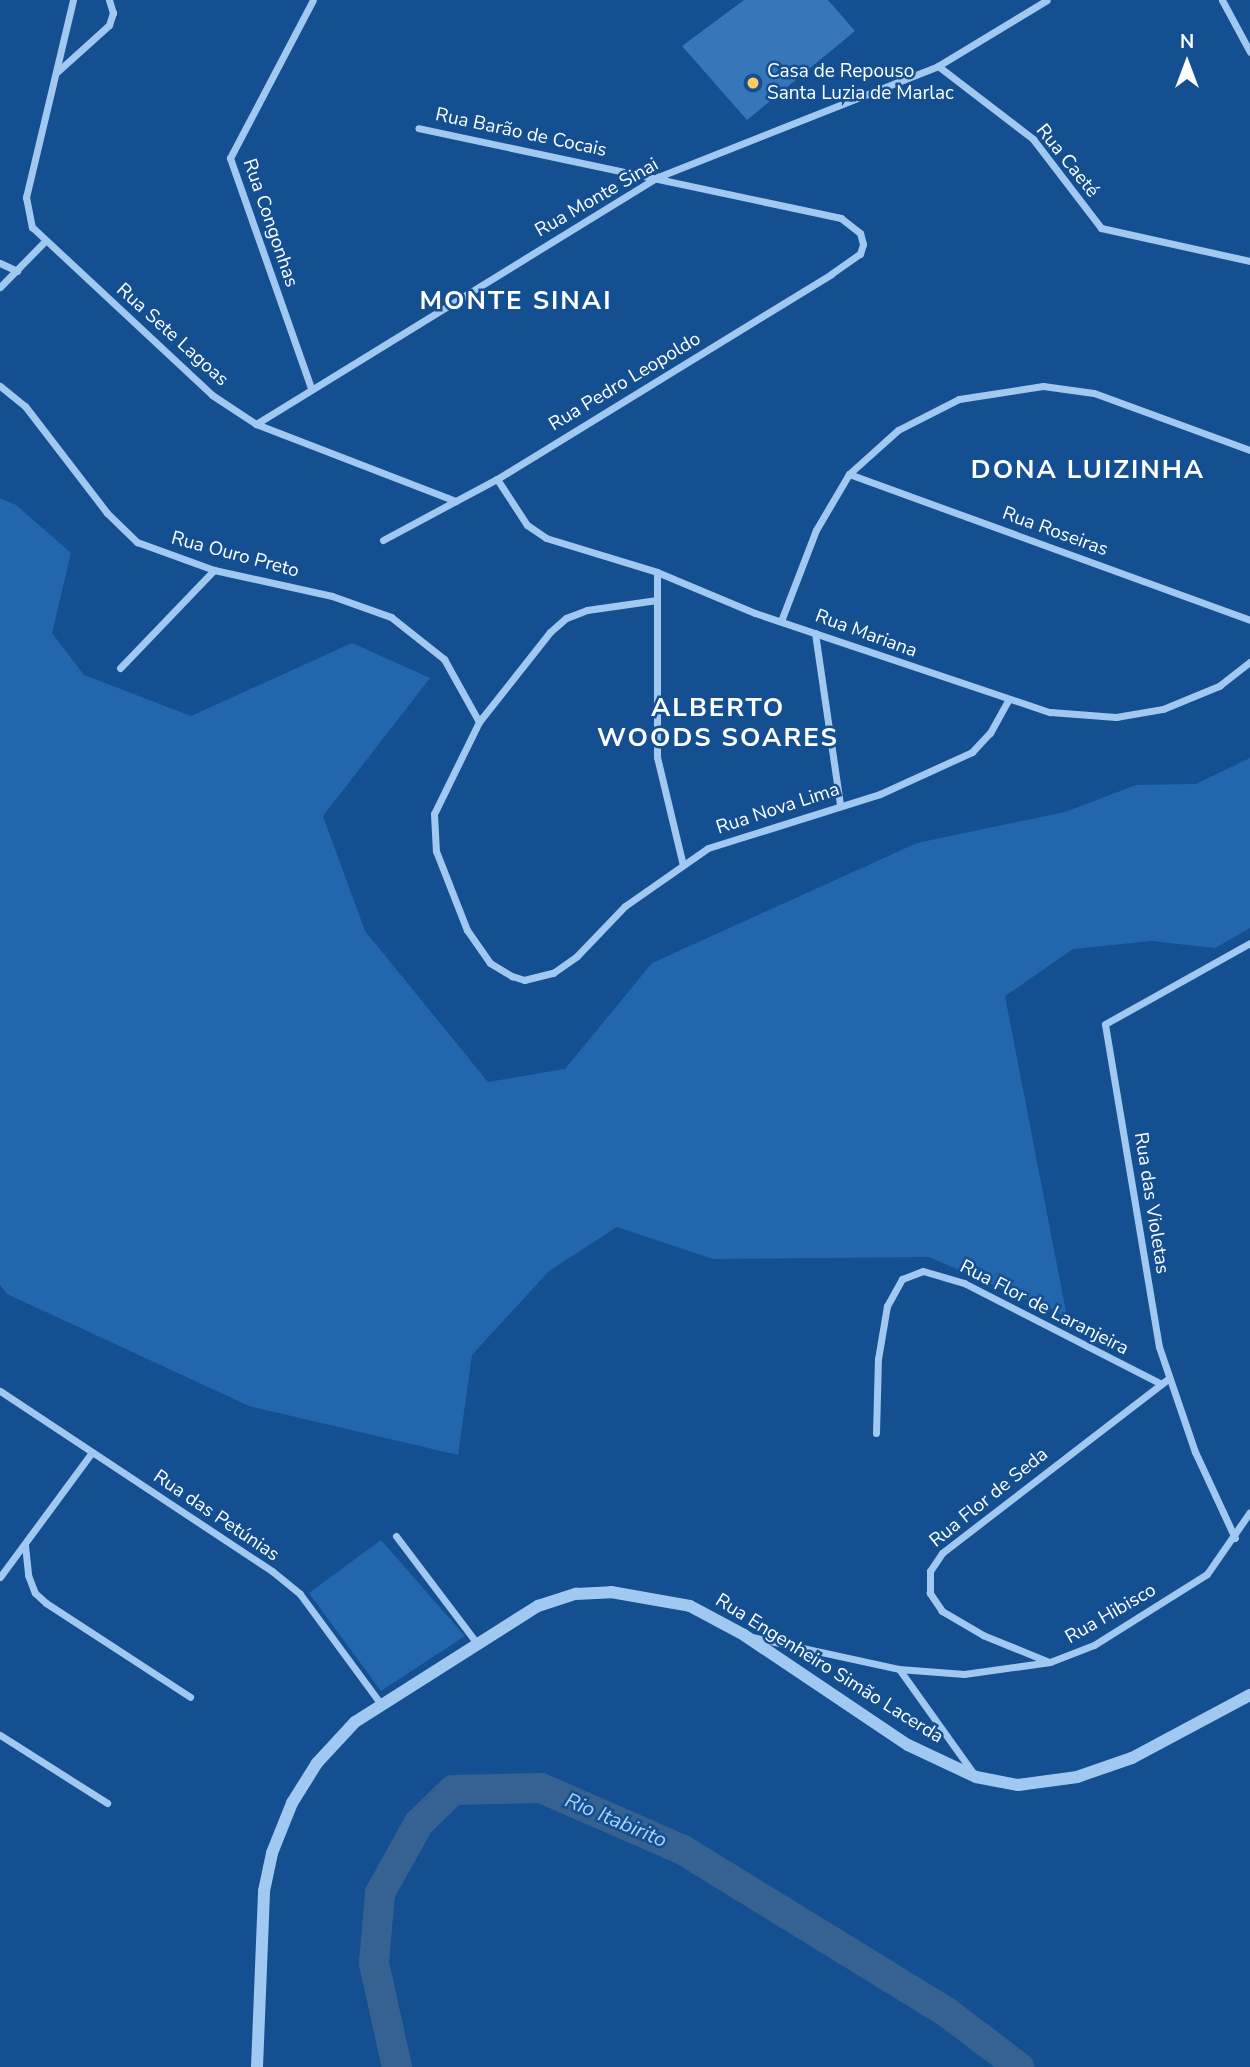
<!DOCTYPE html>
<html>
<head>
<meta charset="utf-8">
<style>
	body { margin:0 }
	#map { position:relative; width:1250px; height:2067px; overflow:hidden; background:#134f91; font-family:"Nunito Sans",sans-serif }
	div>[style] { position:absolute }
	.green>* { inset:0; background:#2267ae }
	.river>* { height:30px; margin:-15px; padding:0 15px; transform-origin:15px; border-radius:15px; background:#366291 }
	.building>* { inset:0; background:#3776b8 }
	.minor>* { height:7px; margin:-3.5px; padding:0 3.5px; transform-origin:3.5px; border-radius:3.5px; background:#a0c8f1 }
	.tertiary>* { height:12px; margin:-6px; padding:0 6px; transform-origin:6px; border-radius:6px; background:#a0c8f1 }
	.dots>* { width:19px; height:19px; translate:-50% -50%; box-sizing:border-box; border:4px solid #134f91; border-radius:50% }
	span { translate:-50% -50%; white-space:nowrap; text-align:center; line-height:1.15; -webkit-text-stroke:5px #134f91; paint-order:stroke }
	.poi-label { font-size:19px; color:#fff }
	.left { translate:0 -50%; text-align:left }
	.street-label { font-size:19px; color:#fff }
	.water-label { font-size:21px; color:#acd2f8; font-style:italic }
	.district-label { font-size:26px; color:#fff; font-weight:700; letter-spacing:2px }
	.north { position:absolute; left:1152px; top:28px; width:70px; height:70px; -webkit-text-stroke:5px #134f91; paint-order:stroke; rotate:0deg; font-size:19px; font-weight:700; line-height:28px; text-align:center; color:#fff }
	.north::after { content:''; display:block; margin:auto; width:24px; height:32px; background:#fff; clip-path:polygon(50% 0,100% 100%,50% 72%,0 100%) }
</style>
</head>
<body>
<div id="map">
	<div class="green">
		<div style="clip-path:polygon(0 498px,16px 505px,71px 553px,52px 633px,84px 675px,191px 716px,352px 643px,430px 678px,323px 816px,365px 931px,488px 1082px,565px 1069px,652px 963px,917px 843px,1065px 812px,1136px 785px,1196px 784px,1250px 758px,1250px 928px,1215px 948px,1151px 941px,1073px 949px,1005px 996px,1067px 1317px,929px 1257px,713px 1259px,617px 1227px,549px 1271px,472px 1355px,458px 1455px,249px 1406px,7px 1294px,0 1285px)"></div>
		<div style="clip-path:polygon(381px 1540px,465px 1636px,381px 1691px,309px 1593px)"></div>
	</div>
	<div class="river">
		<div style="left:397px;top:2067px;width:107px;rotate:-102.5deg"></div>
		<div style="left:374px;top:1963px;width:70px;rotate:-85.1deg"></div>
		<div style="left:380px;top:1893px;width:80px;rotate:-60.9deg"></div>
		<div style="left:419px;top:1823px;width:47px;rotate:-44.1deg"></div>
		<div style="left:453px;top:1790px;width:88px;rotate:-1.3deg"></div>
		<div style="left:541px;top:1788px;width:155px;rotate:23.6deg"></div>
		<div style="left:683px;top:1850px;width:308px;rotate:31.6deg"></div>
		<div style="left:945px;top:2011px;width:93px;rotate:37.1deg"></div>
	</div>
	<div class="building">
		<div style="clip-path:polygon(744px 0,828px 0,855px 31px,747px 120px,682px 46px)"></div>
	</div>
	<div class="minor">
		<div style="left:73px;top:0;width:203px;rotate:103.4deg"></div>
		<div style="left:26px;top:197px;width:31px;rotate:79deg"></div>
		<div style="left:32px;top:227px;width:246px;rotate:43deg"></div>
		<div style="left:212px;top:395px;width:53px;rotate:33.4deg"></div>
		<div style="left:256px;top:424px;width:214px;rotate:21.1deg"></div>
		<div style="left:1222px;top:0;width:59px;rotate:61.7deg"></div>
		<div style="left:938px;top:66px;width:120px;rotate:37.5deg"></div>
		<div style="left:1033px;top:139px;width:112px;rotate:52.6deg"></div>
		<div style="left:1101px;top:228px;width:153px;rotate:12.5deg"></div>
		<div style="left:57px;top:72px;width:70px;rotate:-42.1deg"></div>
		<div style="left:109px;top:25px;width:13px;rotate:-72deg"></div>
		<div style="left:113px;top:13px;width:14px;rotate:-107deg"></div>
		<div style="left:0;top:263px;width:19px;rotate:25deg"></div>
		<div style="left:0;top:287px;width:64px;rotate:-45.6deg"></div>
		<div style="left:0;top:386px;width:32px;rotate:39deg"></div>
		<div style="left:25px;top:406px;width:135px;rotate:52.5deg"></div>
		<div style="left:107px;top:513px;width:42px;rotate:44deg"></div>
		<div style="left:137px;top:542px;width:82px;rotate:20deg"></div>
		<div style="left:214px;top:570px;width:121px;rotate:12.4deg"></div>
		<div style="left:332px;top:596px;width:63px;rotate:19.6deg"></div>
		<div style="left:391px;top:617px;width:68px;rotate:38.4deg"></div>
		<div style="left:444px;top:659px;width:72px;rotate:60.9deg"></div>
		<div style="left:311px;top:388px;width:244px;rotate:-109.4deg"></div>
		<div style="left:230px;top:158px;width:178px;rotate:-62.3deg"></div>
		<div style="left:256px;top:424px;width:472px;rotate:-31.6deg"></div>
		<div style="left:658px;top:177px;width:301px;rotate:-21.6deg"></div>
		<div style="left:938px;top:66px;width:127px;rotate:-31.2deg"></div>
		<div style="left:849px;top:474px;width:427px;rotate:20deg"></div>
		<div style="left:497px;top:479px;width:55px;rotate:56.9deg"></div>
		<div style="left:527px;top:525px;width:23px;rotate:34deg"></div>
		<div style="left:546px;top:538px;width:116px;rotate:17deg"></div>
		<div style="left:657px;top:572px;width:106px;rotate:22.7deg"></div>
		<div style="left:755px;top:613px;width:311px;rotate:18.6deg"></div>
		<div style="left:1050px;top:712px;width:66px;rotate:4.3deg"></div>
		<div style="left:1116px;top:717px;width:48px;rotate:-9.7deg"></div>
		<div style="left:1163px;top:709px;width:61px;rotate:-22.3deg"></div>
		<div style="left:1219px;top:686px;width:39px;rotate:-38deg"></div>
		<div style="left:383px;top:540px;width:129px;rotate:-28.2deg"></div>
		<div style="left:497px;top:479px;width:392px;rotate:-31.5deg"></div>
		<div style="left:831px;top:274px;width:35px;rotate:-35deg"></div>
		<div style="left:860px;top:254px;width:10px;rotate:-73deg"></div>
		<div style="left:863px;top:244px;width:11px;rotate:-105deg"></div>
		<div style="left:860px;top:233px;width:24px;rotate:-142deg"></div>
		<div style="left:841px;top:218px;width:432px;rotate:-168deg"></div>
		<div style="left:657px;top:572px;width:185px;rotate:90deg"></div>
		<div style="left:657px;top:757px;width:111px;rotate:76.5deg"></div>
		<div style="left:657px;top:600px;width:71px;rotate:171.9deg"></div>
		<div style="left:587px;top:610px;width:22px;rotate:159deg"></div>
		<div style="left:566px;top:618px;width:21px;rotate:139deg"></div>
		<div style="left:550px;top:632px;width:115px;rotate:128.3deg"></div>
		<div style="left:479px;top:722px;width:102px;rotate:116.1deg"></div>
		<div style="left:434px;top:814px;width:37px;rotate:87deg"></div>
		<div style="left:436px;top:851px;width:85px;rotate:68.6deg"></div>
		<div style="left:467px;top:930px;width:40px;rotate:55.1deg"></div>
		<div style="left:490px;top:963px;width:26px;rotate:31deg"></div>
		<div style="left:512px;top:976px;width:13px;rotate:18deg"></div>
		<div style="left:524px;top:980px;width:30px;rotate:-14deg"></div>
		<div style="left:553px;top:973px;width:29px;rotate:-35deg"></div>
		<div style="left:577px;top:956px;width:69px;rotate:-46.2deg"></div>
		<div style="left:625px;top:906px;width:101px;rotate:-34.9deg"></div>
		<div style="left:708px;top:848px;width:180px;rotate:-17.4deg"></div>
		<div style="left:880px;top:794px;width:101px;rotate:-24.5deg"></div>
		<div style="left:972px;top:752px;width:26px;rotate:-47deg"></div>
		<div style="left:990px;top:733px;width:37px;rotate:-61deg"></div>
		<div style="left:781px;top:621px;width:97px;rotate:-69deg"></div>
		<div style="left:816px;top:530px;width:65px;rotate:-59.5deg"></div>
		<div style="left:849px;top:474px;width:66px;rotate:-41.9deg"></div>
		<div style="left:898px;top:430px;width:68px;rotate:-26.9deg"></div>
		<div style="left:959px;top:399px;width:85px;rotate:-8.8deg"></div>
		<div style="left:1043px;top:386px;width:51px;rotate:7.8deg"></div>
		<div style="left:1094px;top:393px;width:166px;rotate:20.1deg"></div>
		<div style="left:815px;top:633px;width:174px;rotate:81.7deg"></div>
		<div style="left:120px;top:668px;width:136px;rotate:-46.2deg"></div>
		<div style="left:0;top:1391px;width:326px;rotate:33.5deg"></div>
		<div style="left:272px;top:1571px;width:36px;rotate:39deg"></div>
		<div style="left:300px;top:1594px;width:135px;rotate:53.7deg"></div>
		<div style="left:876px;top:1433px;width:74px;rotate:-88.5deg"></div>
		<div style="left:878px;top:1359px;width:54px;rotate:-80.4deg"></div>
		<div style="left:887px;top:1306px;width:31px;rotate:-61deg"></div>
		<div style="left:902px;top:1279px;width:22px;rotate:-21deg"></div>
		<div style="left:923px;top:1271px;width:43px;rotate:16.3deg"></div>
		<div style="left:964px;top:1283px;width:221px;rotate:27.1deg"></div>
		<div style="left:396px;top:1536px;width:133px;rotate:53deg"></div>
		<div style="left:1235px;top:1538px;width:95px;rotate:-114.9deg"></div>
		<div style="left:1195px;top:1452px;width:111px;rotate:-108.9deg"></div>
		<div style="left:1159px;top:1347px;width:327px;rotate:-99.5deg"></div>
		<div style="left:1105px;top:1024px;width:166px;rotate:-29.2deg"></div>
		<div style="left:25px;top:1545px;width:30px;rotate:84deg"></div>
		<div style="left:28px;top:1575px;width:19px;rotate:69deg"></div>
		<div style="left:35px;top:1593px;width:15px;rotate:42deg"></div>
		<div style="left:46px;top:1603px;width:172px;rotate:33.1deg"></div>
		<div style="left:0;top:1577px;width:155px;rotate:-53.6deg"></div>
		<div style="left:752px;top:1637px;width:150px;rotate:12.3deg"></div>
		<div style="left:899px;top:1669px;width:65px;rotate:4.4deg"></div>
		<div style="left:964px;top:1674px;width:87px;rotate:-7.9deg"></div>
		<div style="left:1050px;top:1662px;width:47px;rotate:-21.1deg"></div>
		<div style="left:1094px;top:1645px;width:133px;rotate:-32.1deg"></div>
		<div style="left:1207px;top:1574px;width:75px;rotate:-55.3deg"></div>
		<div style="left:1049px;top:1662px;width:71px;rotate:-157.8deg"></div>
		<div style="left:983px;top:1635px;width:48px;rotate:-149.7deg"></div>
		<div style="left:942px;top:1611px;width:22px;rotate:-124deg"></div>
		<div style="left:930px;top:1593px;width:22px;rotate:-90deg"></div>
		<div style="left:930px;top:1571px;width:22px;rotate:-56deg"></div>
		<div style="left:942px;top:1553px;width:285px;rotate:-37.6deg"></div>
		<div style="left:899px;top:1669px;width:129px;rotate:54.5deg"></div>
		<div style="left:0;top:1735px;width:127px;rotate:32.4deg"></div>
	</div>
	<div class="tertiary">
		<div style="left:257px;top:2067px;width:176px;rotate:-87.7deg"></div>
		<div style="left:264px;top:1891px;width:39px;rotate:-78deg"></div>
		<div style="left:272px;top:1853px;width:54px;rotate:-68.2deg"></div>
		<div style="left:292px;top:1803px;width:47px;rotate:-58deg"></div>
		<div style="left:317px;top:1763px;width:56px;rotate:-47.2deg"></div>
		<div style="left:355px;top:1722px;width:217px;rotate:-32.4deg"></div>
		<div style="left:538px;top:1606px;width:40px;rotate:-18deg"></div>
		<div style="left:576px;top:1594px;width:35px;rotate:-3deg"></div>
		<div style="left:611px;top:1592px;width:80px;rotate:10deg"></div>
		<div style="left:690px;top:1606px;width:61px;rotate:28.2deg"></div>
		<div style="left:744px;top:1635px;width:197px;rotate:33.9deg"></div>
		<div style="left:908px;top:1745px;width:75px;rotate:25.2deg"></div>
		<div style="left:976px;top:1777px;width:43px;rotate:10.8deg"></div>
		<div style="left:1018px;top:1785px;width:60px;rotate:-7.7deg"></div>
		<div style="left:1077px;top:1777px;width:58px;rotate:-19.1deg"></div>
		<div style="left:1132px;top:1758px;width:134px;rotate:-28.1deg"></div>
	</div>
	<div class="dots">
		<div style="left:753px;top:83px;background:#ffcb60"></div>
	</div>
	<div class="poi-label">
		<span class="left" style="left:767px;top:83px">Casa de Repouso<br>Santa Luzia de Marlac</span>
	</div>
	<div class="street-label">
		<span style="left:521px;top:133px;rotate:12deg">Rua Barão de Cocais</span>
		<span style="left:1067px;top:161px;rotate:51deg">Rua Caeté</span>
		<span style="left:597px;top:198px;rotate:-30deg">Rua Monte Sinai</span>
		<span style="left:270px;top:223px;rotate:71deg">Rua Congonhas</span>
		<span style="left:172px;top:335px;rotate:42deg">Rua Sete Lagoas</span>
		<span style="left:625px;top:382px;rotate:-31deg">Rua Pedro Leopoldo</span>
		<span style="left:1055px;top:532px;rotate:20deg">Rua Roseiras</span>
		<span style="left:235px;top:555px;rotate:15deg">Rua Ouro Preto</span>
		<span style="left:866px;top:634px;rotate:20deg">Rua Mariana</span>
		<span style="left:778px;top:809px;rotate:-18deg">Rua Nova Lima</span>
		<span style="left:1151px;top:1203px;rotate:81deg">Rua das Violetas</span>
		<span style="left:1044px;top:1308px;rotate:27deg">Rua Flor de Laranjeira</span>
		<span style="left:989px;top:1498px;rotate:-39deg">Rua Flor de Seda</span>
		<span style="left:216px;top:1516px;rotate:34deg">Rua das Petúnias</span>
		<span style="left:1111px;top:1614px;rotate:-30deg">Rua Hibisco</span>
		<span style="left:829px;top:1669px;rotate:32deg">Rua Engenheiro Simão Lacerda</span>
	</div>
	<div class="water-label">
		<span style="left:616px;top:1820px;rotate:23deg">Rio Itabirito</span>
	</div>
	<div class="district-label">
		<span style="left:516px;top:301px">MONTE SINAI</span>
		<span style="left:1088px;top:470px">DONA LUIZINHA</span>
		<span style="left:718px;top:723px">ALBERTO<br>WOODS SOARES</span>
	</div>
	<div class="north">N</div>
</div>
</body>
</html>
